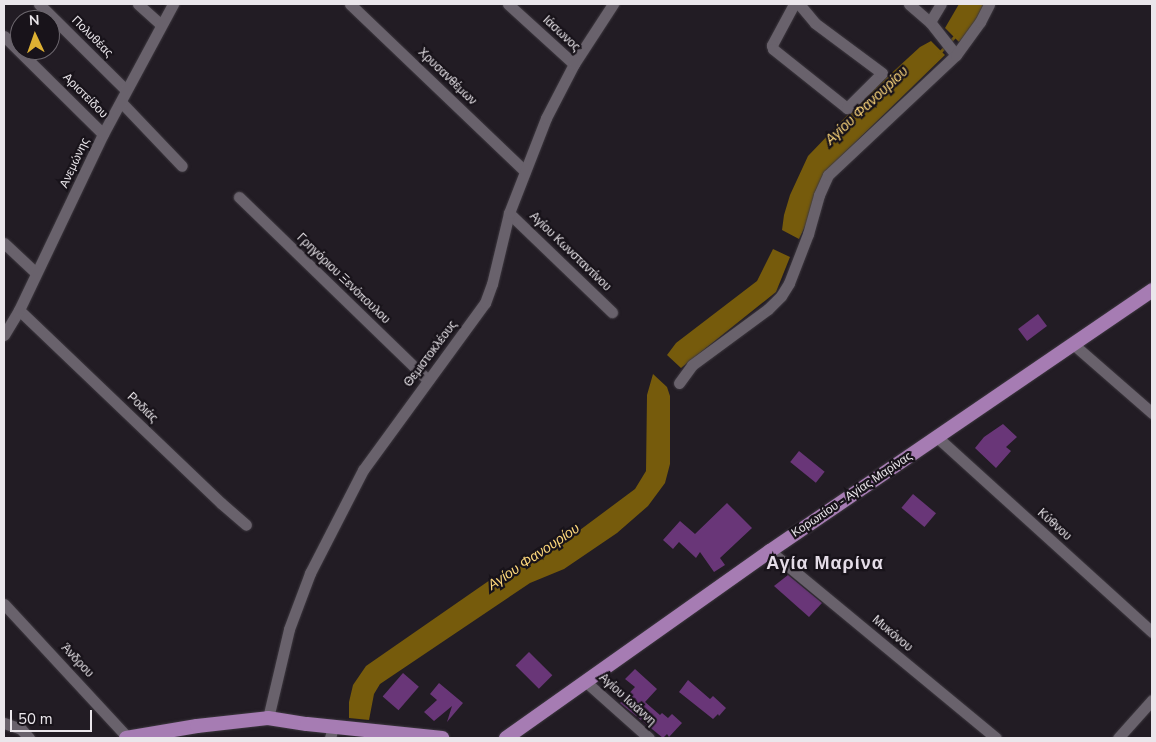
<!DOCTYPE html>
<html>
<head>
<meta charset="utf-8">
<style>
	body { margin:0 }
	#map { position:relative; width:1156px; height:742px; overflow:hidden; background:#221c24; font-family:"Nunito Sans",sans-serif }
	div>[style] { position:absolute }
	.water>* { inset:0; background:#765b0c }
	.stream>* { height:3px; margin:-1.5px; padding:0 1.5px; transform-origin:1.5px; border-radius:1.5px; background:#765b0c }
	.building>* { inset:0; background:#693678; transform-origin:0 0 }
	.roads { filter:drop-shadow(0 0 1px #3c373e) drop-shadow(0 0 1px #3c373e) }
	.minor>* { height:11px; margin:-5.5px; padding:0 5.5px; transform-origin:5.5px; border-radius:5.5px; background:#69626c }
	.major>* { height:14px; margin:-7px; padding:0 7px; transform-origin:7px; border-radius:7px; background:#a67cb3 }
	span { translate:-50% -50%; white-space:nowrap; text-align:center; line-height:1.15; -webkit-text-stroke:4.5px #18131a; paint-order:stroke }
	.street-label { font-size:12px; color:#eae6eb }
	.water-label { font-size:14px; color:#fdd77b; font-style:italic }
	.district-label { font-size:18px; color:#e5dde8; font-weight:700; letter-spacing:1px }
	.frame { position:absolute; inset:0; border:5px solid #eae6eb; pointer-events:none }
	.north { position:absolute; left:10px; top:10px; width:50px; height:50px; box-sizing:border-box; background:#18131a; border:1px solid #6c676e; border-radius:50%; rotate:357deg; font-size:14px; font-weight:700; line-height:20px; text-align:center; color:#eae6eb }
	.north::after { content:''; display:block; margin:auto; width:18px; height:22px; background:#deb133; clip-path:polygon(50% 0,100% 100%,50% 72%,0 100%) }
	.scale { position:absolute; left:10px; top:710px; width:82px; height:22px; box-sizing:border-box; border:2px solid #eae6eb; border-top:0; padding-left:6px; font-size:15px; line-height:18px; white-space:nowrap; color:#eae6eb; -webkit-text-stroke:4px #18131a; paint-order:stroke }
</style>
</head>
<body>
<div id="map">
	<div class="water">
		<div style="clip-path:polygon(959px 4px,984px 4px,972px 27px,959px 42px,945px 28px)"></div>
		<div style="clip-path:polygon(931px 41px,945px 55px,836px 161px,799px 239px,782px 230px,784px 215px,790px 195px,808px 156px,858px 104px,920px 47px)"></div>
		<div style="clip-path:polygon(773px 249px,790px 257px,776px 292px,681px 368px,667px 355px,676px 343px,757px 281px)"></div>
		<div style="clip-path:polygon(653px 374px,667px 387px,670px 396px,670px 464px,665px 483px,648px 506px,617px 533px,564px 569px,530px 583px,380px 684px,374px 694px,369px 720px,349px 718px,349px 702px,353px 685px,366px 666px,490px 580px,510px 570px,541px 559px,635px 489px,646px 471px,647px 395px)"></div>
	</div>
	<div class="stream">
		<div style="left:939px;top:53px;width:26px;rotate:-47deg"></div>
	</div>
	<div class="building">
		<div style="left:1038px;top:314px;width:15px;height:25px;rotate:53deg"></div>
		<div style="clip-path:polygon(1003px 424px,1017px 437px,1006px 447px,1011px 451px,996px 468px,975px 448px,984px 437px)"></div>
		<div style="left:799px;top:451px;width:33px;height:14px;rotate:39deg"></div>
		<div style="left:913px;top:494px;width:30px;height:18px;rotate:40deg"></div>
		<div style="clip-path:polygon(727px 503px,752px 528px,720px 558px,725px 565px,714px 572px,700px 552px,696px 558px,679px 542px,673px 549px,663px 540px,680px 521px,695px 534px)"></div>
		<div style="clip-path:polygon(788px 575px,822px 603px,809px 617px,774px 586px)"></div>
		<div style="left:529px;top:652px;width:33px;height:19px;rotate:45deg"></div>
		<div style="clip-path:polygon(635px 669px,657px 689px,645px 702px,660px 715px,662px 713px,668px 718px,672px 714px,682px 723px,669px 737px,667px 734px,663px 738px,620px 703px,635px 687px,625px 679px)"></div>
		<div style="left:403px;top:673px;width:21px;height:31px;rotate:41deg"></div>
		<div style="clip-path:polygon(688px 680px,710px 699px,713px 696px,726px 708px,719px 716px,718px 714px,713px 719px,679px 692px)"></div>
		<div style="clip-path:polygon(439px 683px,463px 703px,447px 722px,452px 706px,434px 721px,424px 712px,437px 700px,430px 694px)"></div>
	</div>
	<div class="roads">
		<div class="minor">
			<div style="left:39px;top:4px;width:122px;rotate:44.7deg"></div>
			<div style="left:138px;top:4px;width:31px;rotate:42deg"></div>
			<div style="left:350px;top:4px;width:242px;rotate:43.7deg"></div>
			<div style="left:508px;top:4px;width:89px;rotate:42.3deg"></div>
			<div style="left:794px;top:4px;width:47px;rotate:118.2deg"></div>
			<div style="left:772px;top:45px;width:4px;rotate:76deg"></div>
			<div style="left:773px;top:49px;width:95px;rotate:38.6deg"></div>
			<div style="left:847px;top:108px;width:49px;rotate:-45deg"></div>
			<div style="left:882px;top:73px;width:84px;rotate:-143.3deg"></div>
			<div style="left:815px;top:23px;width:25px;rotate:-130deg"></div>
			<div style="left:909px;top:4px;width:28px;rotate:41deg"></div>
			<div style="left:930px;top:22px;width:42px;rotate:51.8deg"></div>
			<div style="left:930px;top:22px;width:21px;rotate:-59deg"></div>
			<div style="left:4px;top:36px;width:139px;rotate:44.7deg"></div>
			<div style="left:121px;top:102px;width:88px;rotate:46.4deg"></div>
			<div style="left:239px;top:197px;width:263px;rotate:44.1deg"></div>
			<div style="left:509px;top:213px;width:143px;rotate:43.9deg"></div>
			<div style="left:4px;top:243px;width:42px;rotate:43.1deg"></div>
			<div style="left:19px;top:310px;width:279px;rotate:43.7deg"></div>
			<div style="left:221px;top:503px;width:33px;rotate:41deg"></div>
			<div style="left:4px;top:335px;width:29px;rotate:-59deg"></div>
			<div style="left:19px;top:310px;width:195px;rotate:-64.5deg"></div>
			<div style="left:103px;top:134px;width:148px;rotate:-61.7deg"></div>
			<div style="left:1073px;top:344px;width:105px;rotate:41.1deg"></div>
			<div style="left:679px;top:383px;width:22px;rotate:-54deg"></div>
			<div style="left:692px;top:365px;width:94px;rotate:-36.4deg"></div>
			<div style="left:768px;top:309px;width:18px;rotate:-45deg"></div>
			<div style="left:781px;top:296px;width:15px;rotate:-58deg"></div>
			<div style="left:789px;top:283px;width:53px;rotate:-68.8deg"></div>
			<div style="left:808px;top:234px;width:41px;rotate:-74.2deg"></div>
			<div style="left:819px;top:195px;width:22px;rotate:-66deg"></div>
			<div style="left:828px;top:175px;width:175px;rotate:-43.2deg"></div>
			<div style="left:956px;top:55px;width:41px;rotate:-54deg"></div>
			<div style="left:980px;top:22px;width:20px;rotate:-63deg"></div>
			<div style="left:937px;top:437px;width:290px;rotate:42.2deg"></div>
			<div style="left:770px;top:551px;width:293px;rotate:39.6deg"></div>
			<div style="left:4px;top:604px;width:183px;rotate:47.2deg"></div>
			<div style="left:586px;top:682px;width:84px;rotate:41.6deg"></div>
			<div style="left:268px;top:718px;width:91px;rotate:-76.7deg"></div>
			<div style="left:289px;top:629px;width:60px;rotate:-69.4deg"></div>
			<div style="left:310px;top:573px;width:116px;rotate:-62.8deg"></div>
			<div style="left:363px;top:470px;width:207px;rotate:-53.9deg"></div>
			<div style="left:485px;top:303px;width:20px;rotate:-70deg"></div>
			<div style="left:492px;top:284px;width:73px;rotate:-76.5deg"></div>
			<div style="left:509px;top:213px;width:102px;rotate:-68.7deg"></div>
			<div style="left:546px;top:118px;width:61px;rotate:-62.6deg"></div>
			<div style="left:574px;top:64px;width:72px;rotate:-57deg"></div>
			<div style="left:4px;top:723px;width:18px;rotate:19deg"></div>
			<div style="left:21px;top:729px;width:12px;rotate:48deg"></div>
			<div style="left:330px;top:738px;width:11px;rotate:-75deg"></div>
			<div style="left:1118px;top:738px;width:51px;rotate:-48.2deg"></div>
		</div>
		<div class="major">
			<div style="left:126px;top:738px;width:72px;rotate:-9.6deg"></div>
			<div style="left:197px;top:726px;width:71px;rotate:-6.4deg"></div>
			<div style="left:268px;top:718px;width:39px;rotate:9deg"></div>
			<div style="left:307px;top:724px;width:136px;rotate:5.9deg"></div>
			<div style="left:506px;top:738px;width:324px;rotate:-35.3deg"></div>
			<div style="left:770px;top:551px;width:463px;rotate:-34.3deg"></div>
		</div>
	</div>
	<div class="street-label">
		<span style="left:561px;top:34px;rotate:43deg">Ιάσωνος</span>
		<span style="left:92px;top:37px;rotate:45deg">Πολυθέας</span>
		<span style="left:447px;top:77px;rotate:44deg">Χρυσανθέμων</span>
		<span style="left:85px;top:96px;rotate:45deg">Αριστείδου</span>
		<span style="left:75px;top:163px;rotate:-65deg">Ανεμώνης</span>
		<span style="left:570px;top:252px;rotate:44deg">Αγίου Κωνσταντίνου</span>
		<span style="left:343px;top:279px;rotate:44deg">Γρηγόριου Ξενόπουλου</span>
		<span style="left:431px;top:354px;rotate:-53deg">Θεμιστοκλέους</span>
		<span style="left:142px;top:408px;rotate:44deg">Ροδιάς</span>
		<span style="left:852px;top:495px;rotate:-34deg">Κορωπίου - Αγίας Μαρίνας</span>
		<span style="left:1054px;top:525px;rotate:42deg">Κύθνου</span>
		<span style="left:892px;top:634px;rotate:40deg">Μυκόνου</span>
		<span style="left:77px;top:661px;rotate:47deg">Άνδρου</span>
		<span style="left:627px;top:700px;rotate:42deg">Αγίου Ιωάννη</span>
	</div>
	<div class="water-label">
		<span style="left:867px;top:106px;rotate:-43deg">Αγίου Φανουρίου</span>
		<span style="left:534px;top:557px;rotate:-34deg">Αγίου Φανουρίου</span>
	</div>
	<div class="district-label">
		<span style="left:825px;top:563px">Αγία Μαρίνα</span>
	</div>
	<div class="frame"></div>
	<div class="north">N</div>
	<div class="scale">50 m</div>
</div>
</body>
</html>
